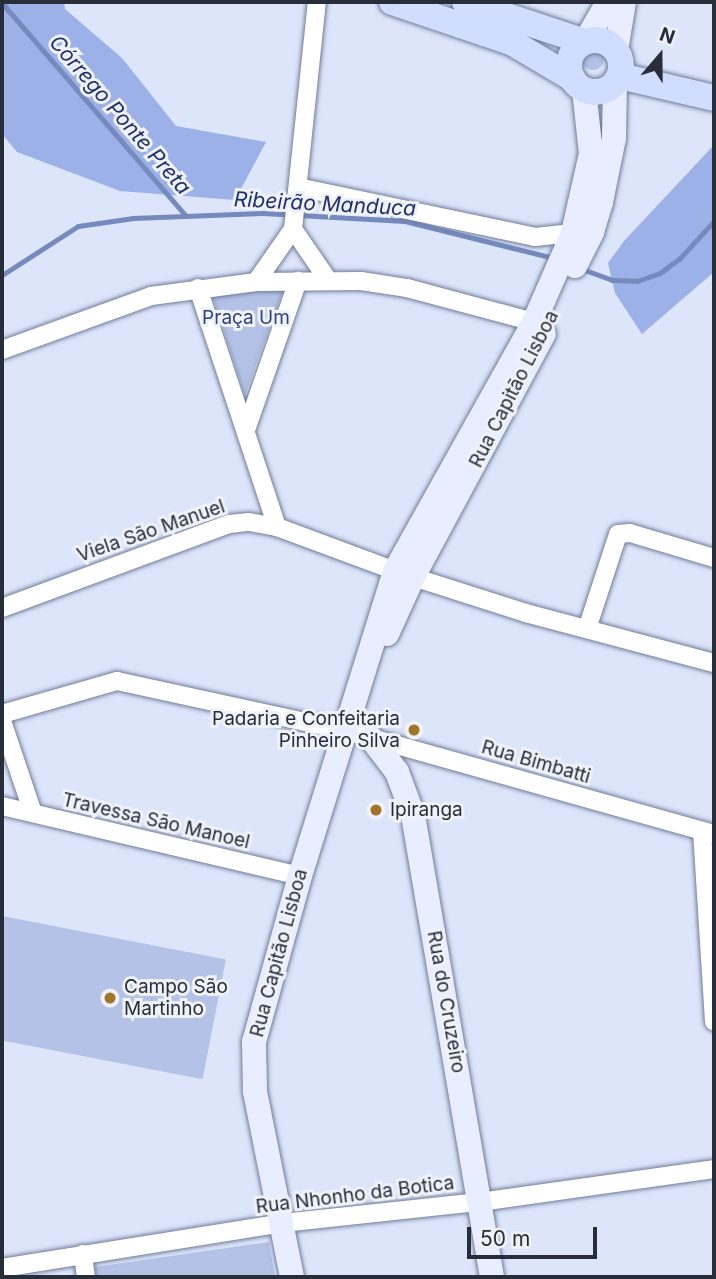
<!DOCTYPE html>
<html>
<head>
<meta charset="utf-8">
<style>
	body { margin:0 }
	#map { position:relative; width:716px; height:1279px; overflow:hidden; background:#dce5fa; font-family:Inter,sans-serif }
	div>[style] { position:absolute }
	.green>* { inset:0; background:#b4c2e7; transform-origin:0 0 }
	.round { border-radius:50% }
	.forest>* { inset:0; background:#9cb1e7 }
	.stream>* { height:5px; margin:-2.5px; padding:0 2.5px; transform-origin:2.5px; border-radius:2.5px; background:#768abe }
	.roads { filter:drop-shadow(0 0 2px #707c9b) drop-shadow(0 0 2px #707c9b) }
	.street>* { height:18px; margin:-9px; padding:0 9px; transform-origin:9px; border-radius:9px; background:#fff }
	.secondary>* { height:24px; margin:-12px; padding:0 12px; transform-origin:12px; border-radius:12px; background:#e8eeff }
	.primary>* { height:26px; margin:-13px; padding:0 13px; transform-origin:13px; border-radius:13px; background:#d0ddfe }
	.primary>.ring { margin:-13px; padding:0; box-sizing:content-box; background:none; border:26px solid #d0ddfe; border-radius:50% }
	.dots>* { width:19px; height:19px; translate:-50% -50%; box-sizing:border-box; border:4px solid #eff2f9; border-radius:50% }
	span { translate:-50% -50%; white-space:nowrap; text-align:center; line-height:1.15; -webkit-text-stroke:6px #eff2f9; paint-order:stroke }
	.park-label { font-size:19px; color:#2e4283 }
	.street-label { font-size:19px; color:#282d3a }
	.poi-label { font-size:19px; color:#282d3a }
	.right { translate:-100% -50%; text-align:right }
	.left { translate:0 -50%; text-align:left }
	.water-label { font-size:21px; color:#1e306f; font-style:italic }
	.frame { position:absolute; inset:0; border:4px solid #282d3a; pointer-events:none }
	.north { position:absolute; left:625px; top:21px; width:70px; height:70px; -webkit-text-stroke:5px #eff2f9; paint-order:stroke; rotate:20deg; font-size:19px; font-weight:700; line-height:28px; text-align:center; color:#282d3a }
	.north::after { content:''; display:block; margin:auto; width:24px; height:32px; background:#282d3a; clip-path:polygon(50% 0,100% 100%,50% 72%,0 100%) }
	.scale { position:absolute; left:467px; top:1227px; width:130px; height:32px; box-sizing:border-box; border:4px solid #282d3a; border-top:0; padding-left:9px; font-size:21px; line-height:24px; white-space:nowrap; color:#282d3a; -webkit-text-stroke:5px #eff2f9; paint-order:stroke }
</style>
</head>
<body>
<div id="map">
	<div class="green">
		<div class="round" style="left:582px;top:48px;width:22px;height:22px"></div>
		<div style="clip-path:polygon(283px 290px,245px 395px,212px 294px)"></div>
		<div style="left:2px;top:916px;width:228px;height:122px;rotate:11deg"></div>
		<div style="clip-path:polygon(269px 1242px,275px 1277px,96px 1277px,95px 1267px)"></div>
	</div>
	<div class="forest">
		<div style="clip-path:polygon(2px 2px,64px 2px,65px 9px,122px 58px,176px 126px,266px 142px,235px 200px,120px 191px,17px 152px,2px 134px)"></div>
		<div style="clip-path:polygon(714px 145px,714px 272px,642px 334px,615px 293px,608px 263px,624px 241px)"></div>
	</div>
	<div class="stream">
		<div style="left:2px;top:3px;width:281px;rotate:49.2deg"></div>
		<div style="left:582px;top:269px;width:32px;rotate:20deg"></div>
		<div style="left:612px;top:280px;width:25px;rotate:2deg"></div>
		<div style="left:637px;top:281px;width:24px;rotate:-19deg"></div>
		<div style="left:660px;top:273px;width:25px;rotate:-37deg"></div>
		<div style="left:680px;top:258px;width:50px;rotate:-47.4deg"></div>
		<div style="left:2px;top:275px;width:90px;rotate:-32.8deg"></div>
		<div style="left:78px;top:226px;width:56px;rotate:-8.3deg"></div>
		<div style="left:133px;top:218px;width:130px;rotate:-2.2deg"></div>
		<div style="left:263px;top:213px;width:142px;rotate:3.2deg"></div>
		<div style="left:405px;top:221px;width:153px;rotate:14deg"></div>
	</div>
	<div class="roads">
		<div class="street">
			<div style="left:298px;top:187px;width:242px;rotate:11.9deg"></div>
			<div style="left:535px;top:237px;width:38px;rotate:-6deg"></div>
			<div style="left:293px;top:229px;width:62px;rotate:55.5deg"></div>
			<div style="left:256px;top:282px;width:65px;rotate:-55.1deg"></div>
			<div style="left:293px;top:229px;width:228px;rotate:-84deg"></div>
			<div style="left:198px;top:288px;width:252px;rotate:71.7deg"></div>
			<div style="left:2px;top:350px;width:158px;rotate:-19.9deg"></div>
			<div style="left:151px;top:296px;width:106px;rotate:-7.6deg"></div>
			<div style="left:256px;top:282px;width:105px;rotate:-0.5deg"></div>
			<div style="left:361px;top:281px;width:47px;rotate:8.7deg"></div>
			<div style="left:407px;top:288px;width:131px;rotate:15deg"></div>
			<div style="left:246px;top:430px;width:158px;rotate:-70.8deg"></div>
			<div style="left:413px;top:577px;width:119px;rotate:17.7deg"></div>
			<div style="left:526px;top:613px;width:195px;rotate:14.9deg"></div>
			<div style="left:2px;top:608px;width:242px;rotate:-20.3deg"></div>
			<div style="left:229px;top:524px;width:20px;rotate:-6deg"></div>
			<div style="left:249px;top:522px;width:28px;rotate:10deg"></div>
			<div style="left:277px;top:527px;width:126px;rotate:20.4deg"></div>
			<div style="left:587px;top:629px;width:100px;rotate:-71.9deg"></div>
			<div style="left:618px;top:534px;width:12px;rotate:-5deg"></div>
			<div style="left:630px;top:533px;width:88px;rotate:16.6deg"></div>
			<div style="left:2px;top:714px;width:120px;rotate:-16deg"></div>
			<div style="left:117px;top:681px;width:235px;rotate:12.3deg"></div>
			<div style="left:347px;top:731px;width:381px;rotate:15.7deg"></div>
			<div style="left:2px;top:721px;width:97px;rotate:71.4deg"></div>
			<div style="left:2px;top:806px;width:306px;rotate:13.2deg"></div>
			<div style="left:702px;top:831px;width:191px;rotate:86.4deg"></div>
			<div style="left:83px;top:1254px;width:23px;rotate:83deg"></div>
			<div style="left:2px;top:1268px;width:284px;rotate:-9.1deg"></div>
			<div style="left:282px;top:1223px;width:199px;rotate:-6.1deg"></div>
			<div style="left:480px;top:1202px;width:236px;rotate:-8deg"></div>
		</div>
		<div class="secondary">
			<div style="left:585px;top:42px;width:46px;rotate:-60.1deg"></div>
			<div style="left:616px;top:51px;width:50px;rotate:-80.7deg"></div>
			<div style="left:575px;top:266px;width:38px;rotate:-63deg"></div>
			<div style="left:592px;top:232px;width:31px;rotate:-73deg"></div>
			<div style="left:601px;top:202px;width:65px;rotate:-78.5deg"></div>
			<div style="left:614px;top:138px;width:55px;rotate:-89deg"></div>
			<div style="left:387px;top:634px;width:63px;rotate:-65.5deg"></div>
			<div style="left:413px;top:577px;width:276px;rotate:-61.7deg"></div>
			<div style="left:371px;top:738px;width:43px;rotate:52.6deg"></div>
			<div style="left:397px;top:772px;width:46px;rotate:69.6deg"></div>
			<div style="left:413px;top:815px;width:469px;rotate:80.3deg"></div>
			<div style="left:292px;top:1277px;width:190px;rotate:-101.3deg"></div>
			<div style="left:255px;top:1091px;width:49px;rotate:-91.2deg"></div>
			<div style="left:254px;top:1042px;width:172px;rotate:-74.5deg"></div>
			<div style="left:300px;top:876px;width:319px;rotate:-72.7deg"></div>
			<div style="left:395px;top:571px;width:285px;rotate:-60.8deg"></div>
			<div style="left:534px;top:322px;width:97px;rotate:-66.3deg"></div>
			<div style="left:573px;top:233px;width:81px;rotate:-77.2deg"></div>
			<div style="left:591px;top:154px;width:64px;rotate:-96.2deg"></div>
		</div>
		<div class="primary">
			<div style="left:392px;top:2px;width:128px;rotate:18.7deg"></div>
			<div style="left:513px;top:43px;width:69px;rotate:30.7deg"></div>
			<div style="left:465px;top:2px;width:126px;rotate:18.4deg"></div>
			<div class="ring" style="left:569px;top:40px;width:26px;height:26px"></div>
			<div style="left:620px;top:76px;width:97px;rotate:13.2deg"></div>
		</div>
	</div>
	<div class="dots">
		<div style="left:414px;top:730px;background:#a27426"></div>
		<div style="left:376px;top:810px;background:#a27426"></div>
		<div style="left:110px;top:998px;background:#a27426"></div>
	</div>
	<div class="park-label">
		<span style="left:246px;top:318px">Praça Um</span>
	</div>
	<div class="street-label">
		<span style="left:514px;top:389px;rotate:-63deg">Rua Capitão Lisboa</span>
		<span style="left:151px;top:531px;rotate:-19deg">Viela São Manuel</span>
		<span style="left:536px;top:762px;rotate:16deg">Rua Bimbatti</span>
		<span style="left:156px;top:821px;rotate:13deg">Travessa São Manoel</span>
		<span style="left:279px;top:953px;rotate:-75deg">Rua Capitão Lisboa</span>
		<span style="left:446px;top:1002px;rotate:80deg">Rua do Cruzeiro</span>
		<span style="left:355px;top:1195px;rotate:-7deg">Rua Nhonho da Botica</span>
	</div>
	<div class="poi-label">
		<span class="right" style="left:400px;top:730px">Padaria e Confeitaria<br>Pinheiro Silva</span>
		<span class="left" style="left:390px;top:810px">Ipiranga</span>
		<span class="left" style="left:124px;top:998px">Campo São<br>Martinho</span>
	</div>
	<div class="water-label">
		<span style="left:120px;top:115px;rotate:49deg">Córrego Ponte Preta</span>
		<span style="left:325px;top:204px;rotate:3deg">Ribeirão Manduca</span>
	</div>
	<div class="frame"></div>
	<div class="north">N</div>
	<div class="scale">50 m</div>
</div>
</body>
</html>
